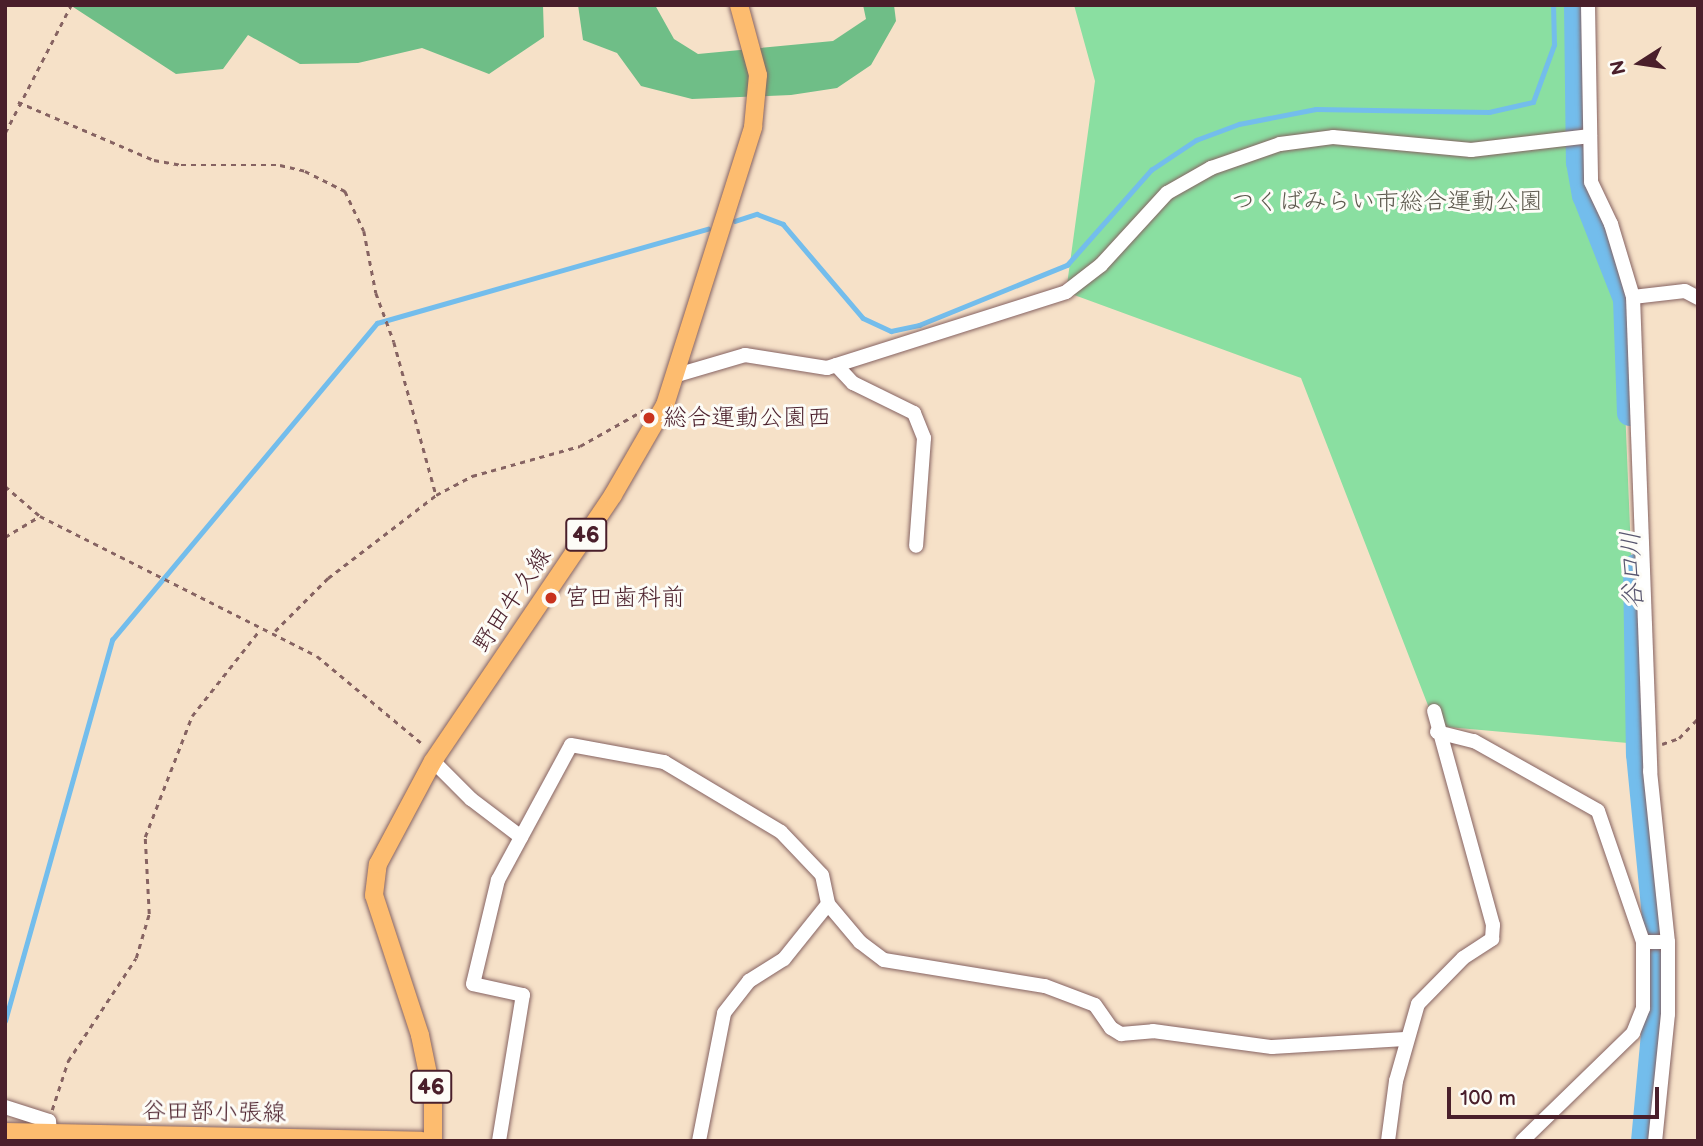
<!DOCTYPE html>
<html>
<head>
<meta charset="utf-8">
<style>
	body { margin:0 }
	#map { position:relative; width:1703px; height:1146px; overflow:hidden; background:#f6e1c8; font-family:"Balsamiq Sans","Klee One",sans-serif }
	div>[style] { position:absolute }
	.green>* { inset:0; background:#8adfa1 }
	.forest>* { inset:0; background:#6fbe87 }
	.stream>* { height:4.5px; margin:-2.25px; padding:0 2.25px; transform-origin:2.25px; border-radius:2.25px; background:#73bdec }
	.river>* { height:26px; margin:-13px; padding:0 13px; transform-origin:13px; border-radius:13px; background:#73bdec }
	.path>* { height:2.5px; margin-top:-1.25px; transform-origin:0; background:repeating-linear-gradient(90deg,#866362 0 5px,transparent 0 10px) }
	.roads { filter:drop-shadow(0 0 2px #866362) drop-shadow(0 0 2px #866362) }
	.minor>* { height:14px; margin:-7px; padding:0 7px; transform-origin:7px; border-radius:7px; background:#fff }
	.major>* { height:18px; margin:-9px; padding:0 9px; transform-origin:9px; border-radius:9px; background:#fdbc6f }
	.dots>* { width:19px; height:19px; translate:-50% -50%; box-sizing:border-box; border:4px solid #fdfcf7; border-radius:50% }
	span { translate:-50% -50%; white-space:nowrap; text-align:center; line-height:1.15; -webkit-text-stroke:6px #fdfcf7; paint-order:stroke }
	.shield-label span { padding:2px 5px; background:#fdfcf7; border:2px solid; border-radius:5px; -webkit-text-stroke-width:0 }
	.shield-label { font-size:23px; color:#4a1f2b; font-weight:700 }
	.park-label { font-size:24px; color:#5d594e }
	.poi-label { font-size:24px; color:#4a1f2b }
	.left { translate:0 -50%; text-align:left }
	.street-label { font-size:24px; color:#4a1f2b }
	.water-label { font-size:26px; color:#58566f; font-style:italic }
	.frame { position:absolute; inset:0; border:7px solid #4a1f2b; pointer-events:none }
	.north { position:absolute; left:1605px; top:28px; width:70px; height:70px; -webkit-text-stroke:5px #fdfcf7; paint-order:stroke; rotate:258deg; font-size:19px; font-weight:700; line-height:28px; text-align:center; color:#4a1f2b }
	.north::after { content:''; display:block; margin:auto; width:24px; height:32px; background:#4a1f2b; clip-path:polygon(50% 0,100% 100%,50% 72%,0 100%) }
	.scale { position:absolute; left:1447px; top:1087px; width:212px; height:32px; box-sizing:border-box; border:4px solid #4a1f2b; border-top:0; padding-left:9px; font-size:21px; line-height:24px; white-space:nowrap; color:#4a1f2b; -webkit-text-stroke:5px #fdfcf7; paint-order:stroke }
</style>
</head>
<body>
<div id="map">
	<div class="green">
		<div style="clip-path:polygon(1074px 5px,1582px 5px,1585px 185px,1619px 263px,1639px 744px,1436px 726px,1301px 378px,1066px 292px,1095px 81px)"></div>
	</div>
	<div class="forest">
		<div style="clip-path:polygon(70px 5px,543px 5px,544px 37px,489px 74px,422px 48px,358px 63px,300px 64px,248px 35px,223px 69px,176px 74px)"></div>
		<div style="clip-path:polygon(578px 5px,655px 5px,674px 39px,698px 54px,833px 41px,866px 19px,863px 5px,894px 5px,896px 21px,871px 65px,837px 88px,791px 95px,692px 99px,641px 86px,617px 53px,583px 40px)"></div>
	</div>
	<div class="stream">
		<div style="left:735px;top:221px;width:23px;rotate:-18deg"></div>
		<div style="left:757px;top:214px;width:28px;rotate:21deg"></div>
		<div style="left:783px;top:224px;width:123px;rotate:49.6deg"></div>
		<div style="left:863px;top:318px;width:31px;rotate:25deg"></div>
		<div style="left:891px;top:331px;width:29px;rotate:-12deg"></div>
		<div style="left:919px;top:325px;width:160px;rotate:-22.1deg"></div>
		<div style="left:1067px;top:265px;width:127px;rotate:-48.5deg"></div>
		<div style="left:1151px;top:170px;width:54px;rotate:-33.7deg"></div>
		<div style="left:1196px;top:140px;width:46px;rotate:-20.4deg"></div>
		<div style="left:1239px;top:124px;width:78px;rotate:-11deg"></div>
		<div style="left:1316px;top:109px;width:173px;rotate:1deg"></div>
		<div style="left:1489px;top:112px;width:45px;rotate:-12.8deg"></div>
		<div style="left:1533px;top:102px;width:61px;rotate:-69.8deg"></div>
		<div style="left:1554px;top:45px;width:40px;rotate:-91.4deg"></div>
		<div style="left:5px;top:1021px;width:396px;rotate:-74.3deg"></div>
		<div style="left:112px;top:640px;width:413px;rotate:-50.1deg"></div>
		<div style="left:377px;top:323px;width:344px;rotate:-15.9deg"></div>
	</div>
	<div class="river">
		<div style="left:1577px;top:5px;width:157px;rotate:89.3deg"></div>
		<div style="left:1579px;top:162px;width:34px;rotate:80deg"></div>
		<div style="left:1585px;top:195px;width:112px;rotate:68.5deg"></div>
		<div style="left:1626px;top:299px;width:114px;rotate:88deg"></div>
		<div style="left:1636px;top:567px;width:187px;rotate:89.1deg"></div>
		<div style="left:1639px;top:754px;width:216px;rotate:84.4deg"></div>
		<div style="left:1660px;top:969px;width:173px;rotate:95.3deg"></div>
	</div>
	<div class="path">
		<div style="left:18px;top:102px;width:148px;rotate:23.1deg"></div>
		<div style="left:154px;top:160px;width:27px;rotate:10deg"></div>
		<div style="left:181px;top:165px;width:99px"></div>
		<div style="left:280px;top:165px;width:26px;rotate:13deg"></div>
		<div style="left:305px;top:171px;width:45px;rotate:26.6deg"></div>
		<div style="left:345px;top:191px;width:44px;rotate:64.6deg"></div>
		<div style="left:364px;top:231px;width:63px;rotate:79deg"></div>
		<div style="left:376px;top:293px;width:52px;rotate:69.8deg"></div>
		<div style="left:394px;top:342px;width:159px;rotate:74.6deg"></div>
		<div style="left:5px;top:133px;width:144px;rotate:-62.7deg"></div>
		<div style="left:5px;top:486px;width:46px;rotate:40.6deg"></div>
		<div style="left:40px;top:516px;width:310px;rotate:26.8deg"></div>
		<div style="left:317px;top:656px;width:139px;rotate:39.8deg"></div>
		<div style="left:5px;top:537px;width:39px;rotate:-31deg"></div>
		<div style="left:275px;top:631px;width:75px;rotate:-45deg"></div>
		<div style="left:328px;top:578px;width:136px;rotate:-37.5deg"></div>
		<div style="left:436px;top:495px;width:41px;rotate:-27.8deg"></div>
		<div style="left:472px;top:476px;width:112px;rotate:-15.5deg"></div>
		<div style="left:580px;top:446px;width:73px;rotate:-29.4deg"></div>
		<div style="left:1662px;top:744px;width:18px;rotate:-19deg"></div>
		<div style="left:1679px;top:738px;width:28px;rotate:-46deg"></div>
		<div style="left:52px;top:1110px;width:52px;rotate:-71.9deg"></div>
		<div style="left:68px;top:1061px;width:123px;rotate:-56.6deg"></div>
		<div style="left:136px;top:958px;width:46px;rotate:-73.5deg"></div>
		<div style="left:149px;top:914px;width:77px;rotate:-93deg"></div>
		<div style="left:145px;top:837px;width:130px;rotate:-68.8deg"></div>
		<div style="left:192px;top:716px;width:108px;rotate:-51.8deg"></div>
	</div>
	<div class="roads">
		<div class="minor">
			<div style="left:1588px;top:5px;width:177px;rotate:89deg"></div>
			<div style="left:1591px;top:182px;width:47px;rotate:64.5deg"></div>
			<div style="left:1611px;top:224px;width:76px;rotate:73.2deg"></div>
			<div style="left:1633px;top:297px;width:474px;rotate:87.9deg"></div>
			<div style="left:1650px;top:771px;width:172px;rotate:84deg"></div>
			<div style="left:1668px;top:942px;width:72px;rotate:90deg"></div>
			<div style="left:1668px;top:1014px;width:128px;rotate:95.8deg"></div>
			<div style="left:1633px;top:297px;width:52px;rotate:-6.6deg"></div>
			<div style="left:1685px;top:291px;width:15px;rotate:28deg"></div>
			<div style="left:836px;top:365px;width:25px;rotate:47deg"></div>
			<div style="left:853px;top:383px;width:68px;rotate:26.2deg"></div>
			<div style="left:914px;top:413px;width:27px;rotate:68deg"></div>
			<div style="left:924px;top:438px;width:108px;rotate:94.2deg"></div>
			<div style="left:677px;top:375px;width:71px;rotate:-16.4deg"></div>
			<div style="left:745px;top:355px;width:83px;rotate:9deg"></div>
			<div style="left:827px;top:368px;width:251px;rotate:-17.6deg"></div>
			<div style="left:1066px;top:292px;width:44px;rotate:-37.6deg"></div>
			<div style="left:1101px;top:265px;width:98px;rotate:-47.5deg"></div>
			<div style="left:1167px;top:193px;width:51px;rotate:-29.6deg"></div>
			<div style="left:1211px;top:168px;width:73px;rotate:-19.2deg"></div>
			<div style="left:1280px;top:144px;width:53px;rotate:-7.5deg"></div>
			<div style="left:1333px;top:137px;width:139px;rotate:5.4deg"></div>
			<div style="left:1471px;top:150px;width:120px;rotate:-6.7deg"></div>
			<div style="left:1437px;top:732px;width:38px;rotate:14deg"></div>
			<div style="left:1474px;top:741px;width:142px;rotate:29.4deg"></div>
			<div style="left:1598px;top:811px;width:139px;rotate:71deg"></div>
			<div style="left:1643px;top:942px;width:25px"></div>
			<div style="left:433px;top:761px;width:54px;rotate:45deg"></div>
			<div style="left:471px;top:799px;width:63px;rotate:37.2deg"></div>
			<div style="left:5px;top:1107px;width:46px;rotate:17.7deg"></div>
			<div style="left:49px;top:1121px;width:12px;rotate:85deg"></div>
			<div style="left:499px;top:1141px;width:148px;rotate:-80.7deg"></div>
			<div style="left:523px;top:995px;width:51px;rotate:-167.6deg"></div>
			<div style="left:473px;top:984px;width:107px;rotate:-76.5deg"></div>
			<div style="left:498px;top:880px;width:153px;rotate:-61.6deg"></div>
			<div style="left:571px;top:745px;width:95px;rotate:10.4deg"></div>
			<div style="left:664px;top:762px;width:136px;rotate:30.9deg"></div>
			<div style="left:781px;top:832px;width:59px;rotate:46.4deg"></div>
			<div style="left:822px;top:875px;width:30px;rotate:78deg"></div>
			<div style="left:828px;top:904px;width:50px;rotate:49.9deg"></div>
			<div style="left:860px;top:942px;width:30px;rotate:37deg"></div>
			<div style="left:884px;top:960px;width:163px;rotate:9.2deg"></div>
			<div style="left:1045px;top:986px;width:53px;rotate:20.8deg"></div>
			<div style="left:1095px;top:1005px;width:28px;rotate:55deg"></div>
			<div style="left:1111px;top:1028px;width:12px;rotate:31deg"></div>
			<div style="left:1121px;top:1034px;width:32px;rotate:-5deg"></div>
			<div style="left:1153px;top:1031px;width:120px;rotate:7.7deg"></div>
			<div style="left:1272px;top:1047px;width:133px;rotate:-3.4deg"></div>
			<div style="left:699px;top:1141px;width:130px;rotate:-78.9deg"></div>
			<div style="left:724px;top:1013px;width:41px;rotate:-52deg"></div>
			<div style="left:749px;top:981px;width:41px;rotate:-32.2deg"></div>
			<div style="left:784px;top:959px;width:70px;rotate:-51.3deg"></div>
			<div style="left:1388px;top:1141px;width:61px;rotate:-82.4deg"></div>
			<div style="left:1396px;top:1081px;width:80px;rotate:-74.1deg"></div>
			<div style="left:1418px;top:1004px;width:64px;rotate:-45.6deg"></div>
			<div style="left:1463px;top:958px;width:35px;rotate:-33deg"></div>
			<div style="left:1492px;top:939px;width:14px;rotate:-86deg"></div>
			<div style="left:1493px;top:925px;width:222px;rotate:-105.4deg"></div>
			<div style="left:1522px;top:1141px;width:155px;rotate:-44.2deg"></div>
			<div style="left:1633px;top:1033px;width:27px;rotate:-68deg"></div>
			<div style="left:1643px;top:1008px;width:66px;rotate:-90deg"></div>
		</div>
		<div class="major">
			<div style="left:5px;top:1132px;width:416px;rotate:1.2deg"></div>
			<div style="left:433px;top:1141px;width:43px;rotate:-90deg"></div>
			<div style="left:433px;top:1098px;width:64px;rotate:-101.7deg"></div>
			<div style="left:420px;top:1035px;width:147px;rotate:-108.2deg"></div>
			<div style="left:374px;top:895px;width:31px;rotate:-83deg"></div>
			<div style="left:378px;top:864px;width:117px;rotate:-61.9deg"></div>
			<div style="left:433px;top:761px;width:321px;rotate:-55.9deg"></div>
			<div style="left:613px;top:495px;width:104px;rotate:-60deg"></div>
			<div style="left:665px;top:405px;width:292px;rotate:-72.4deg"></div>
			<div style="left:753px;top:127px;width:52px;rotate:-84.5deg"></div>
			<div style="left:758px;top:75px;width:73px;rotate:-105.2deg"></div>
		</div>
	</div>
	<div class="dots">
		<div style="left:649px;top:418px;background:#c8321e"></div>
		<div style="left:551px;top:598px;background:#c8321e"></div>
	</div>
	<div class="shield-label">
		<span style="left:586px;top:535px">46</span>
		<span style="left:431px;top:1087px">46</span>
	</div>
	<div class="park-label">
		<span style="left:1387px;top:202px">つくばみらい市総合運動公園</span>
	</div>
	<div class="poi-label">
		<span class="left" style="left:663px;top:418px">総合運動公園西</span>
		<span class="left" style="left:565px;top:598px">宮田歯科前</span>
	</div>
	<div class="street-label">
		<span style="left:512px;top:600px;rotate:-56deg">野田牛久線</span>
		<span style="left:214px;top:1112px;rotate:1deg">谷田部小張線</span>
	</div>
	<div class="water-label">
		<span style="left:1633px;top:570px;rotate:-92deg">谷口川</span>
	</div>
	<div class="frame"></div>
	<div class="north">N</div>
	<div class="scale">100 m</div>
</div>
</body>
</html>
